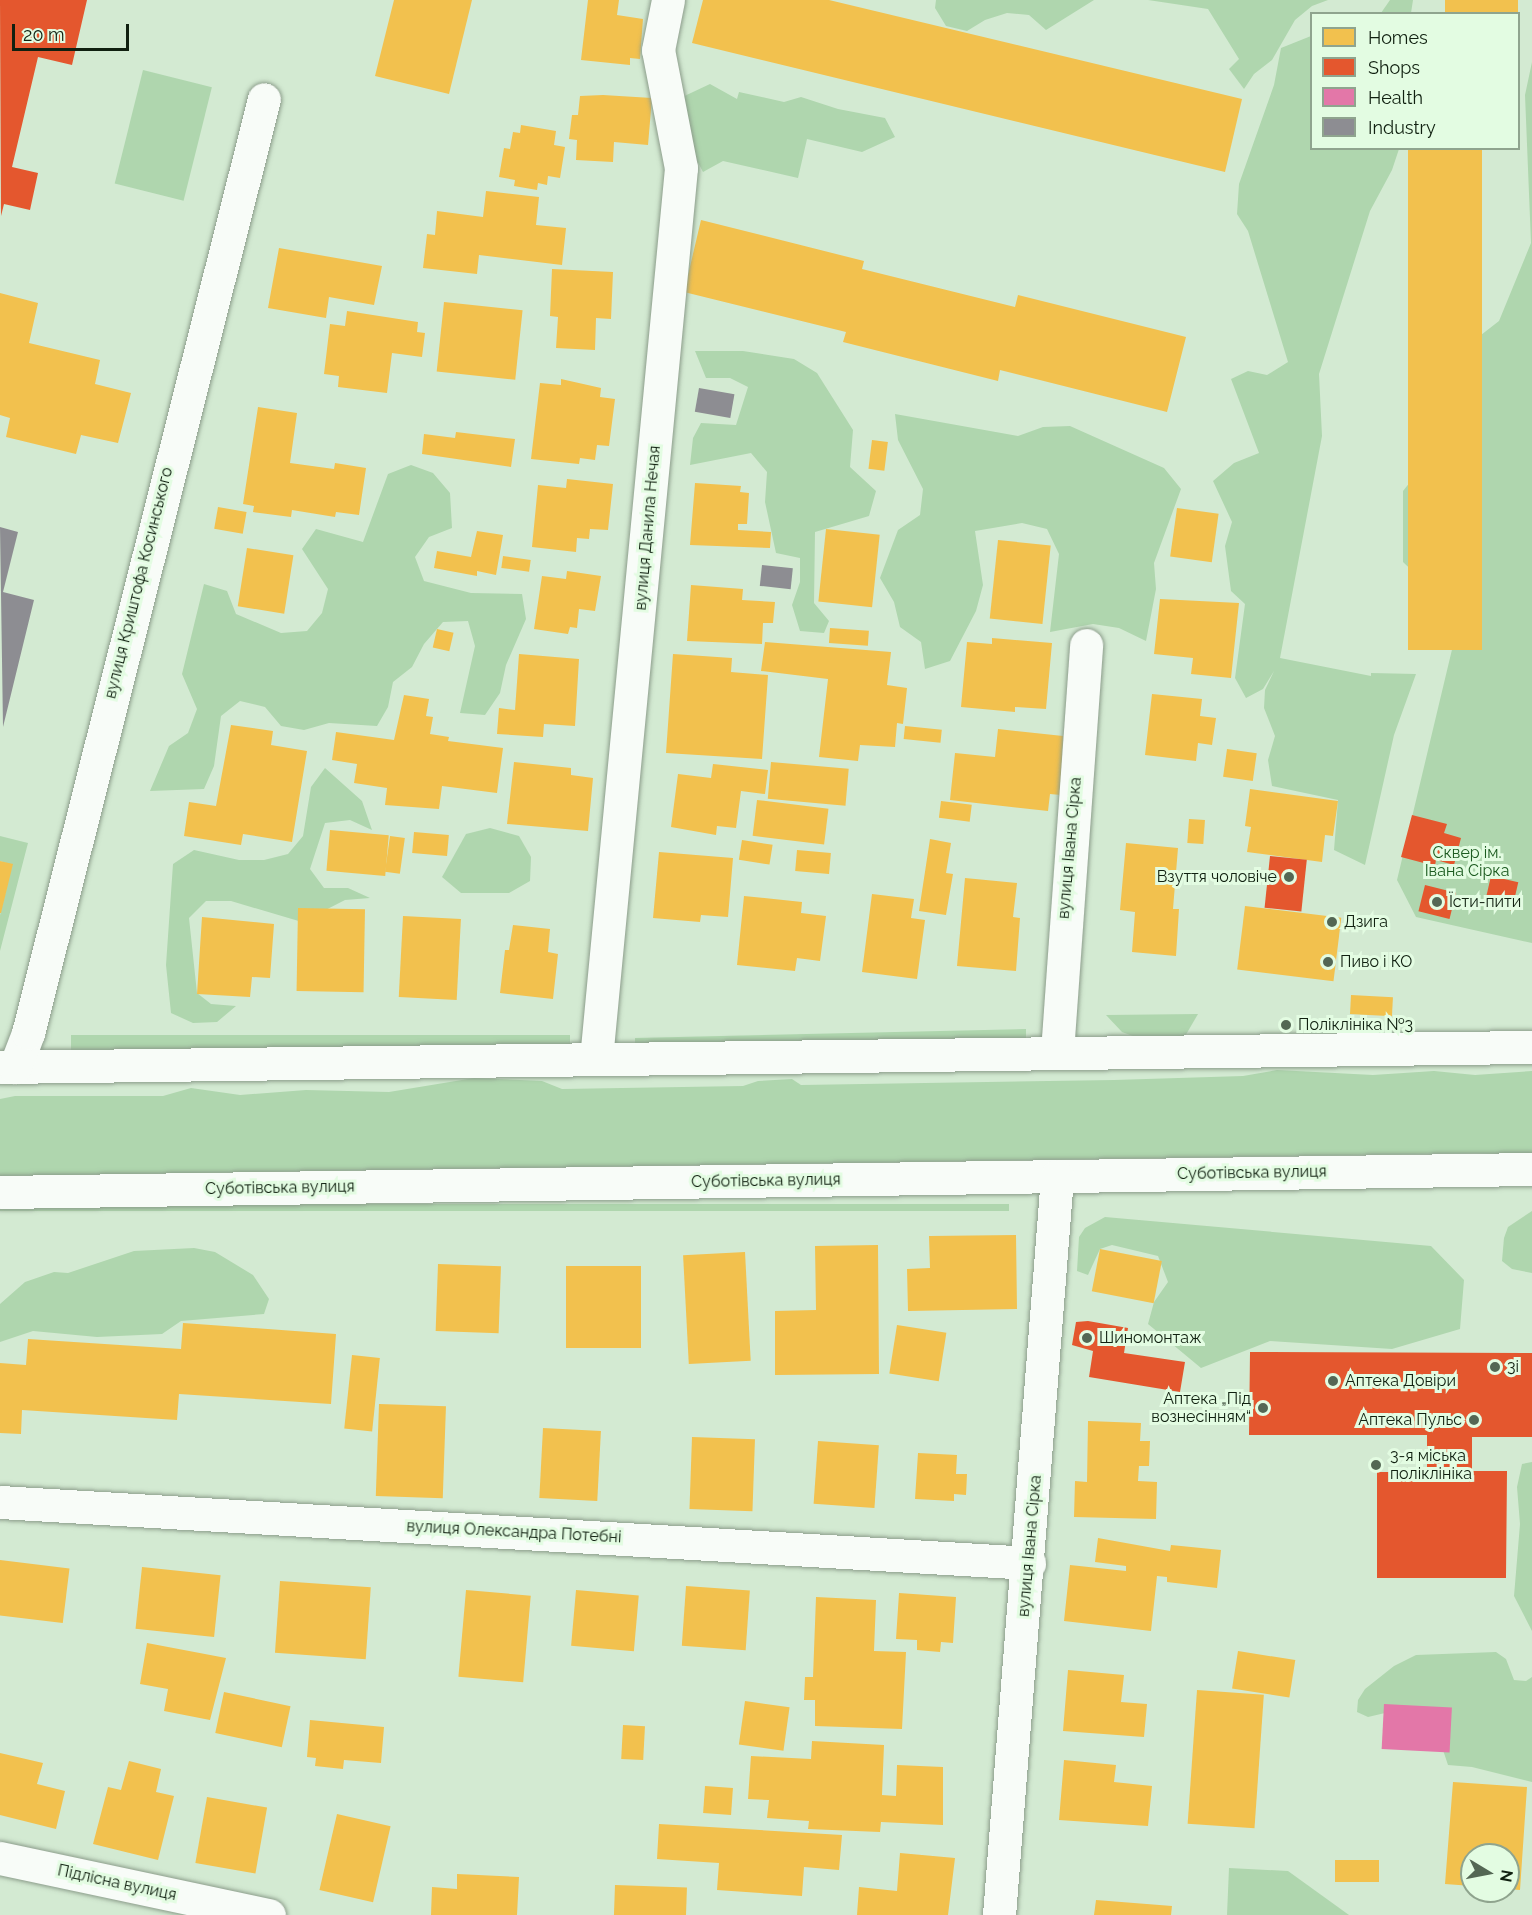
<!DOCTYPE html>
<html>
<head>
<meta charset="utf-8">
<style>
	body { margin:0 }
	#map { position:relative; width:1532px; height:1915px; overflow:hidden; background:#d3ead2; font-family:Raleway,sans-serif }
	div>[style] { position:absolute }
	.green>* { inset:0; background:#afd6ae; transform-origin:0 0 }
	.homes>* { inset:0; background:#f2c14e; transform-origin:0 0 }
	.shops>* { inset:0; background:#e4572e; transform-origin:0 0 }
	.health>* { inset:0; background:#e377a8; transform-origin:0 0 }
	.industry>* { inset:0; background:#8d8d92; transform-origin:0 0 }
	.roads { filter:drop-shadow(0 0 2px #8c9d8b) drop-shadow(0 0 2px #8c9d8b) }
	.minor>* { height:33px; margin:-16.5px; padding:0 16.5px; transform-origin:16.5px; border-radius:16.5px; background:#f8fcf8 }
	.dots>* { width:16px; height:16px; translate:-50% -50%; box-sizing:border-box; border:3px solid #e3fce2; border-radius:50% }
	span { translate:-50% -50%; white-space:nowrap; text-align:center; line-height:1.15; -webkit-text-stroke:6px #e3fce2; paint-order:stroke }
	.street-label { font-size:16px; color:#102010 }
	.park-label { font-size:16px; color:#1c5b20 }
	.poi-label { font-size:16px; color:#102010 }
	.right { translate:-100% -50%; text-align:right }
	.left { translate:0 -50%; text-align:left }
	.legend { position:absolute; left:1310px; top:12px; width:210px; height:138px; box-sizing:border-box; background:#e3fce2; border:2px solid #8fa48e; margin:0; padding:8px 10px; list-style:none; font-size:18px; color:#102010 }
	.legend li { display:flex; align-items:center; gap:12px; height:30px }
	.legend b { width:30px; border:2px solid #8fa48e }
	.north { position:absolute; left:1460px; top:1843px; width:60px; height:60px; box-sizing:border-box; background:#e3fce2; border:2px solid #8fa48e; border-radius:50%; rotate:100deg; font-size:16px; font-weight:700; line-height:24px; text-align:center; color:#102010 }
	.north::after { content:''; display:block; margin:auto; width:21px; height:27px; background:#546754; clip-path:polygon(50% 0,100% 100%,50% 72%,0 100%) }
	.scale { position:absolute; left:12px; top:24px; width:117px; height:27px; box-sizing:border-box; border:3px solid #102010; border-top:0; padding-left:8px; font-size:18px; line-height:21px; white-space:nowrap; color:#102010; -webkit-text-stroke:4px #e3fce2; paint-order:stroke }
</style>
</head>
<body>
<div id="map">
	<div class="green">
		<div style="clip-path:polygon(936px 0,1094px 0,1046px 30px,1029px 15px,1007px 13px,985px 20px,967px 31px,946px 26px,935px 8px)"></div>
		<div style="clip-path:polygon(1148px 0,1328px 0,1312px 6px,1295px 20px,1272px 60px,1254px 74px,1244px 89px,1229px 69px,1239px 59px,1208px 9px)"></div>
		<div style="clip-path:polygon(1390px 0,1413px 0,1411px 13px,1381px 13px)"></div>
		<div style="clip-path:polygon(1311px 36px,1312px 148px,1399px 149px,1392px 170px,1370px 211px,1319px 374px,1322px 436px,1280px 658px,1371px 676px,1371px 673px,1416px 674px,1394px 735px,1365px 865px,1334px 850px,1338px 800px,1272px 786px,1268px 760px,1275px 736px,1264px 708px,1265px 690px,1274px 671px,1263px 689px,1246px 698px,1235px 678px,1245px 604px,1231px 591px,1225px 546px,1232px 522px,1213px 481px,1234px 463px,1259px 453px,1231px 379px,1248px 371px,1267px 375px,1288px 362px,1248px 231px,1237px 214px,1239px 184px,1274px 85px,1281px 48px)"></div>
		<div style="clip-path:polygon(1532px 62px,1532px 943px,1416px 917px,1397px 880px,1460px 616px,1403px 562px,1403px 491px,1457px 423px,1472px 342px,1499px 321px,1531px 243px,1525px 95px)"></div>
		<div style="left:143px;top:70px;width:71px;height:117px;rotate:14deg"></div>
		<div style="clip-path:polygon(710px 84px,737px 99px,739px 92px,784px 102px,801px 97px,838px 109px,885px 118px,895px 137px,862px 152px,807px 139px,798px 178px,723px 161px,703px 172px,674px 116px,676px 100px)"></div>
		<div style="clip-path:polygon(695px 351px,743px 351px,794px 359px,817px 373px,853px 430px,850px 467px,876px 491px,869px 516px,815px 532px,814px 603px,829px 621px,824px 633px,800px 631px,792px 605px,800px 582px,800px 558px,776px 553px,765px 502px,767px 472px,751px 453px,690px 465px,693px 438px,701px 423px,736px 425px,748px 387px,730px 378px,706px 378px)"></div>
		<div style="clip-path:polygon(895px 414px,1018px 436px,1043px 427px,1070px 426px,1164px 468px,1181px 489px,1154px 563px,1156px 589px,1146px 641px,1119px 628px,1093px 624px,1050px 632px,1059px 554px,1047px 529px,1022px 523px,975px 531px,983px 585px,976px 611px,950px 661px,925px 669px,921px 642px,900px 627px,894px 602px,880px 578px,898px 530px,920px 515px,923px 489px,898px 440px)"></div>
		<div style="clip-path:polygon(411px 465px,433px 473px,450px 493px,452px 528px,429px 537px,415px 557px,424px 581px,471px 593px,522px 594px,526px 619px,506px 665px,500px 693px,485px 715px,460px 713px,475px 646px,468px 621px,443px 622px,424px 644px,412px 667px,393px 682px,388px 707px,377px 726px,329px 723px,304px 730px,281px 726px,265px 707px,240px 701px,221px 716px,214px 766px,204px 789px,150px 791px,169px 746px,188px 733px,197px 709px,182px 674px,204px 584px,227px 591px,236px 614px,281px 633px,307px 631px,322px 613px,328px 589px,302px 549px,316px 529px,363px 542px,388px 474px)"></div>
		<div style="clip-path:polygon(325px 768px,362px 801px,372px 830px,350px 820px,325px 823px,310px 869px,324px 888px,348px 888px,370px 898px,345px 900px,302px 922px,231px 901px,206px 901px,189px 918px,197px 993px,211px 1004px,236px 1006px,217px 1022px,193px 1023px,171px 1013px,166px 965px,173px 864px,194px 850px,239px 860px,264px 860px,288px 854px,303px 836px,311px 787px)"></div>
		<div style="clip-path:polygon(490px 828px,519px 836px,531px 857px,530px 881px,509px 893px,461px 893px,442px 877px,466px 834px)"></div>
		<div style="clip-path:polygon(0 836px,28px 843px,0 951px,0 915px,12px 865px,0 861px)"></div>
		<div style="clip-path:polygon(1198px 1014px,1184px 1038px,1141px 1039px,1122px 1032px,1106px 1015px)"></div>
		<div style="clip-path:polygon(1026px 1029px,1026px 1041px,635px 1048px,635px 1038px)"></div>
		<div style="left:71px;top:1035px;width:499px;height:15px"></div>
		<div style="clip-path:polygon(1277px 1070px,1373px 1075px,1434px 1071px,1475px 1075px,1532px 1071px,1532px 1155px,1476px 1153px,0 1176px,0 1099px,15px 1096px,163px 1096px,191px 1088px,240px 1095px,306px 1090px,389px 1092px,474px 1078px,542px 1081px,562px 1089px,743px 1086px,758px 1081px,792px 1079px,801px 1085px,1114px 1080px,1243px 1076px)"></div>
		<div style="left:1009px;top:1204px;width:7px;height:1009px;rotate:90deg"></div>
		<div style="clip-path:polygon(1532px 1211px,1532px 1273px,1512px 1269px,1502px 1261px,1504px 1238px,1508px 1227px)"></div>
		<div style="clip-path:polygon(1105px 1217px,1431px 1246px,1464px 1280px,1460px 1329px,1392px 1349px,1270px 1341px,1201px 1368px,1148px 1324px,1154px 1302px,1168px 1282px,1158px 1256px,1112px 1245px,1100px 1249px,1088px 1275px,1077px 1271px,1079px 1237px,1085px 1228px)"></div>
		<div style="clip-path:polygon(194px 1248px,215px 1252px,253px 1275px,269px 1299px,264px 1314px,181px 1321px,162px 1334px,97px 1337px,33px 1331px,0 1342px,0 1304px,25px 1282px,54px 1272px,68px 1273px,134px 1251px)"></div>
		<div style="clip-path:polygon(1532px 1462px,1532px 1631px,1514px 1596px,1520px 1524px,1517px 1487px,1522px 1464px)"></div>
		<div style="clip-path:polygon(1496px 1652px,1506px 1659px,1514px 1680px,1526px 1681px,1532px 1677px,1532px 1782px,1472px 1767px,1448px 1765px,1437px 1732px,1402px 1709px,1368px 1717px,1357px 1712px,1358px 1700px,1365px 1689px,1394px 1666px,1416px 1655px)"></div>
		<div style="clip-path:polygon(1229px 1868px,1288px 1871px,1349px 1915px,1227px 1915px)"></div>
	</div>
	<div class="homes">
		<div style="clip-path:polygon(394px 0,472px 0,449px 94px,375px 76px)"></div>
		<div style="clip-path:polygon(588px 0,619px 0,617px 15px,643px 19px,640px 59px,630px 58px,630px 65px,581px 60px)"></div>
		<div style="clip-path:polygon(703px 0,829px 0,1242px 99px,1225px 172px,692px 43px)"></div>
		<div style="left:1445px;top:0;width:73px;height:15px"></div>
		<div style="clip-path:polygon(603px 95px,652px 98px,648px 145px,614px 142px,613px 162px,576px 160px,577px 140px,569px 139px,572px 115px,578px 115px,580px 96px)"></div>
		<div style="clip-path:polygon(521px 125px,556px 131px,554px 145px,565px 147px,560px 178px,548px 176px,547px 185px,538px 183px,537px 190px,514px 186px,515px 180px,499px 177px,504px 148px,510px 149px,513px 132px,520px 133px)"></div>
		<div style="left:1408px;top:148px;width:74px;height:502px"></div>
		<div style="clip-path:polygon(486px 191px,539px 197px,536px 225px,566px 228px,562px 265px,479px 255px,477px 274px,423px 268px,427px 234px,435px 235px,437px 211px,483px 217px)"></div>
		<div style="clip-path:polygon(701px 220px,864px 261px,862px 269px,1015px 307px,1018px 295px,1186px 337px,1167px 412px,1000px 370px,998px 381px,843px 342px,846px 332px,684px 292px)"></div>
		<div style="clip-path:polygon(279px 248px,382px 266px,374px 305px,329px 297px,326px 318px,268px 308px)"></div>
		<div style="clip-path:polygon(552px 269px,613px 272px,611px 319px,596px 318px,595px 350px,556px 348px,558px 317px,550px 316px)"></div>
		<div style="clip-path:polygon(0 293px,38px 303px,29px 343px,100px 360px,95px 384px,131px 393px,118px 443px,81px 435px,76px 454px,6px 437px,10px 418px,0 415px)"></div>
		<div style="left:444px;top:302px;width:79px;height:70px;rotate:6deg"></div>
		<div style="clip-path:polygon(347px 311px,418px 322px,417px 332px,425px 333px,422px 357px,392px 353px,387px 393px,338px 387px,339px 376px,324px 374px,330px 324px,345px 326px)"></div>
		<div style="clip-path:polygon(561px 379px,601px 388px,600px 397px,615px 399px,609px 446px,597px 445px,595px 460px,580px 458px,579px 464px,531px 459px,540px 383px,561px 385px)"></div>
		<div style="clip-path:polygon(258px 407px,297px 413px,290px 463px,334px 469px,335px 463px,366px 468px,359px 515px,336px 512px,335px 517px,292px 510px,291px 517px,253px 512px,254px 506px,243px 504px)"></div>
		<div style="clip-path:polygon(456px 432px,515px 439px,511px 467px,422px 454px,424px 434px,455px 438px)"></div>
		<div style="left:872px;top:440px;width:16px;height:29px;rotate:7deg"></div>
		<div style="clip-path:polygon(567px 479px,613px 484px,608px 530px,590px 529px,589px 539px,577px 538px,576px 552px,532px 547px,538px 485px,566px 488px)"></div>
		<div style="clip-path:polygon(695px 483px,741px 486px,740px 492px,749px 493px,747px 524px,738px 524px,738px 530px,771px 532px,770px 548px,690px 545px)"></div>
		<div style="left:218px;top:507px;width:29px;height:22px;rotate:10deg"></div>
		<div style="left:1177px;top:508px;width:42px;height:49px;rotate:8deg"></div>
		<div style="left:826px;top:529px;width:54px;height:73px;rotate:6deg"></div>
		<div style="clip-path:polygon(477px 531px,503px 535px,496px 575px,477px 571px,477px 576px,434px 568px,437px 551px,471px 557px)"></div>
		<div style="left:998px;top:540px;width:53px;height:79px;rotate:6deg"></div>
		<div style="left:247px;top:548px;width:47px;height:59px;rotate:9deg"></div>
		<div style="left:503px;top:556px;width:28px;height:12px;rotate:8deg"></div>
		<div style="clip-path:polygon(567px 571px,601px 576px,595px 611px,579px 609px,577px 628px,570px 627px,568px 634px,534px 629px,542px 576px,566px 579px)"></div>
		<div style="clip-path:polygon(691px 585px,743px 589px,742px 600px,775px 602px,773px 623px,763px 623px,762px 644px,687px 641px)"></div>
		<div style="clip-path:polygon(1160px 599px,1239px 603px,1231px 678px,1191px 674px,1193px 658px,1154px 654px)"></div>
		<div style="left:830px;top:628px;width:39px;height:15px;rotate:4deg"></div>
		<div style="left:437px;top:629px;width:17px;height:19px;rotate:13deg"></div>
		<div style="clip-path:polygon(992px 638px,1052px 643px,1046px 709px,1015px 707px,1015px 712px,961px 707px,967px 642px,992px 644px)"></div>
		<div style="clip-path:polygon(765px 642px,891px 652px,887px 685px,907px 688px,903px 724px,897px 723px,895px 747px,860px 745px,858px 761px,819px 757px,828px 679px,761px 671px)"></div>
		<div style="clip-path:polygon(519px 654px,579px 659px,575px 726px,544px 724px,543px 737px,497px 734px,499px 708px,515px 710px)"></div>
		<div style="clip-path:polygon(673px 654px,732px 658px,731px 672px,768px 675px,762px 759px,666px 753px)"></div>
		<div style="clip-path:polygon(1152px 694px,1202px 699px,1200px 716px,1216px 718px,1212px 745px,1198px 743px,1196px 761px,1145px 755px)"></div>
		<div style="clip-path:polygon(404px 695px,429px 699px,426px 716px,433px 717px,430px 734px,449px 737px,448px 741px,503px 748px,497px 793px,442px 786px,439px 809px,385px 805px,387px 788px,354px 783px,357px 764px,332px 760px,336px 732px,394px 740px)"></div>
		<div style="clip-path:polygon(231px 725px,273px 731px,271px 745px,307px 751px,292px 842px,243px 834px,241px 845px,184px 836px,189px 802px,216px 806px)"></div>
		<div style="left:905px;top:726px;width:37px;height:13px;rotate:6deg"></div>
		<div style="clip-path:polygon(998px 729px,1063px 736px,1061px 795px,1050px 794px,1048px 811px,950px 800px,955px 753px,995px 757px)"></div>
		<div style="left:1227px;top:749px;width:30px;height:28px;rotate:8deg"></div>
		<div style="clip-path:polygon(514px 762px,571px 768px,571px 775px,593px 778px,588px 831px,507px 824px)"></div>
		<div style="left:771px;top:762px;width:78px;height:37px;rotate:5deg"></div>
		<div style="clip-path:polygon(713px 764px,768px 770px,765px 794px,741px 791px,736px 828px,717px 826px,716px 835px,671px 827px,678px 774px,711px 778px)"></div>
		<div style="clip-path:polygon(1250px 789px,1338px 801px,1333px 836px,1325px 835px,1322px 862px,1247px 852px,1251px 827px,1245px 826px)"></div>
		<div style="left:757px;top:800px;width:72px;height:36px;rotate:7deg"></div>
		<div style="left:941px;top:801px;width:31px;height:17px;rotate:7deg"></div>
		<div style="left:1189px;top:819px;width:16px;height:24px;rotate:4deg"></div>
		<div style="left:330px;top:830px;width:59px;height:41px;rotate:5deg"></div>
		<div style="left:414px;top:832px;width:35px;height:21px;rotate:5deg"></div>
		<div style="left:390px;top:836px;width:15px;height:36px;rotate:8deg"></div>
		<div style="clip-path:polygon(930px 839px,951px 843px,946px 873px,953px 874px,946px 915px,919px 911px)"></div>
		<div style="left:742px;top:840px;width:31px;height:20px;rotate:9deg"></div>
		<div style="clip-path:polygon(1126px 843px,1178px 848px,1173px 909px,1179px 909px,1176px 956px,1132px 952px,1135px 912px,1120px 910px)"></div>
		<div style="left:797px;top:850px;width:34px;height:21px;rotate:5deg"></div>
		<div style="clip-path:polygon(659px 852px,733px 858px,728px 917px,701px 915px,700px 922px,653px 918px)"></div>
		<div style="clip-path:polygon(0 861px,13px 864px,1px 913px,0 913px)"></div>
		<div style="clip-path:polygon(965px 878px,1017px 883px,1013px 917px,1020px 918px,1016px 971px,957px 966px)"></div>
		<div style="clip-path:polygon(872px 894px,914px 899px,911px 918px,925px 920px,917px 979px,862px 972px)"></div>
		<div style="clip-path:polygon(744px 896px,802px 902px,801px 913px,826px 916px,820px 961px,797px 958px,795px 971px,737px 965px)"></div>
		<div style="left:1245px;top:906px;width:97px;height:64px;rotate:7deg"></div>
		<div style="left:298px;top:908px;width:67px;height:83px;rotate:1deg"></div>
		<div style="left:403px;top:916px;width:58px;height:81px;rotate:3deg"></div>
		<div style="clip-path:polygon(202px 917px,274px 924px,270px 978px,252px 977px,250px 997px,197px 994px)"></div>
		<div style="clip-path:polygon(513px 925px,550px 929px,548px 952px,558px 954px,553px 999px,500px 993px,505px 950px,509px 950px)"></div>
		<div style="left:1351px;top:995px;width:42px;height:19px;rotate:3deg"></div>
		<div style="clip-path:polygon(1016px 1235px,1017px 1309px,908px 1311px,907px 1269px,930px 1268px,929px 1236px)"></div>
		<div style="clip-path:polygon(878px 1245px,879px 1374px,775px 1375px,775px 1311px,816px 1310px,815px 1246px)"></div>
		<div style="left:1100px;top:1249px;width:63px;height:43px;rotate:11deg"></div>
		<div style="left:745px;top:1252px;width:109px;height:62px;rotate:87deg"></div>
		<div style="left:438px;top:1264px;width:63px;height:67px;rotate:2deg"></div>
		<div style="left:641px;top:1266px;width:82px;height:75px;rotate:90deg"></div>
		<div style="clip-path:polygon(183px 1323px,336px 1334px,331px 1404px,179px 1394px,177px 1420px,22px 1410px,21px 1434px,0 1433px,0 1363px,26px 1365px,28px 1339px,181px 1349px)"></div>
		<div style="left:897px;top:1325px;width:50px;height:49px;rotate:9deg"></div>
		<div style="left:352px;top:1355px;width:28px;height:74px;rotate:6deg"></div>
		<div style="left:379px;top:1404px;width:67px;height:92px;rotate:2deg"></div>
		<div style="clip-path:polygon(1088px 1421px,1141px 1423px,1140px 1441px,1150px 1441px,1149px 1466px,1139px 1466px,1138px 1481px,1157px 1482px,1156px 1519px,1074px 1517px,1075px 1481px,1087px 1482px)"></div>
		<div style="left:543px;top:1428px;width:58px;height:70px;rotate:3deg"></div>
		<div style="left:692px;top:1437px;width:63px;height:72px;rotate:2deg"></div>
		<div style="left:818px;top:1441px;width:61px;height:63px;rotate:4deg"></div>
		<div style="clip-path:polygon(918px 1453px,957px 1455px,956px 1474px,967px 1474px,966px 1495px,954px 1494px,954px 1501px,915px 1499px)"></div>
		<div style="clip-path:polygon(1098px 1538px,1170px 1551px,1171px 1545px,1221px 1550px,1217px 1588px,1167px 1582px,1167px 1577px,1157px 1576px,1151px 1631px,1064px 1621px,1070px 1565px,1126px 1571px,1126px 1566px,1095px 1562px)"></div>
		<div style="left:0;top:1560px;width:70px;height:55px;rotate:7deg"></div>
		<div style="left:142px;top:1567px;width:79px;height:62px;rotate:6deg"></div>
		<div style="left:280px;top:1581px;width:91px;height:72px;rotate:4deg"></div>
		<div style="left:686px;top:1586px;width:64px;height:60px;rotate:4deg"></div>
		<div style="left:466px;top:1590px;width:65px;height:87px;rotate:5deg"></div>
		<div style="left:576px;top:1590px;width:63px;height:56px;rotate:5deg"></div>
		<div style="clip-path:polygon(899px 1593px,956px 1597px,953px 1643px,941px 1642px,940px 1652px,917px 1650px,917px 1640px,896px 1639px)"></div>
		<div style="clip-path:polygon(816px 1597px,876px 1600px,874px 1651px,906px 1652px,902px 1729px,815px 1726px,815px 1700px,804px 1700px,805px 1677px,813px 1677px)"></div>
		<div style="clip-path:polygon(147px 1643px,226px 1658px,210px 1720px,164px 1711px,168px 1689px,140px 1684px)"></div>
		<div style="left:1238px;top:1651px;width:58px;height:38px;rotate:9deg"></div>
		<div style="clip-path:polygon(1068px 1670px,1124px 1675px,1121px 1702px,1147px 1704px,1144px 1737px,1063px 1731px)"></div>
		<div style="left:1197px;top:1690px;width:67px;height:134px;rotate:4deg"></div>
		<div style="left:224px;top:1692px;width:68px;height:42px;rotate:12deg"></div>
		<div style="left:745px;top:1701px;width:45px;height:44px;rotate:8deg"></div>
		<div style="clip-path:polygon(310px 1720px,384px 1727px,381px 1763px,344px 1760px,343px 1769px,315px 1766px,316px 1758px,307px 1757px)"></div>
		<div style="left:623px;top:1725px;width:22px;height:34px;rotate:3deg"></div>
		<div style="clip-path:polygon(812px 1741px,884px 1745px,882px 1795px,896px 1796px,897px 1765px,943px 1767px,943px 1825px,881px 1822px,880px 1832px,808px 1829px,809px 1821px,767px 1818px,769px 1800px,748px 1799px,751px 1756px,811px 1759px)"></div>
		<div style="clip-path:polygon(0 1753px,43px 1763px,37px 1784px,65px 1791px,56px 1829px,0 1815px)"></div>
		<div style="clip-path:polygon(1064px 1760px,1116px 1765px,1114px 1782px,1152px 1786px,1148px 1826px,1059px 1820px)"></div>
		<div style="clip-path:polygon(129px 1761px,161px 1769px,156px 1792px,174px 1796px,158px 1860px,93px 1844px,108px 1787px,121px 1790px)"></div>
		<div style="clip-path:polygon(1453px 1782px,1527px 1787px,1520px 1890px,1508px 1889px,1508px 1855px,1472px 1855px,1472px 1886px,1445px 1884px)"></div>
		<div style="left:705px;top:1786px;width:28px;height:27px;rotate:4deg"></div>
		<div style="left:207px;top:1797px;width:61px;height:67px;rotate:10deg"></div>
		<div style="left:337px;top:1814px;width:55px;height:78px;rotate:13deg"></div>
		<div style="clip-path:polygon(659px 1824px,842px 1835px,839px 1870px,804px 1867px,802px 1896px,717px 1890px,719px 1863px,657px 1859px)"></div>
		<div style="clip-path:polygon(900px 1853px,955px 1858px,948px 1915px,857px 1915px,859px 1887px,897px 1891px)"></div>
		<div style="left:1379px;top:1860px;width:22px;height:44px;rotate:90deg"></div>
		<div style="clip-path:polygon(457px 1874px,519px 1877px,517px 1915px,431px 1915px,432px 1887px,457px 1889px)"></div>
		<div style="left:615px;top:1885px;width:72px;height:30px;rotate:2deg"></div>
		<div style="clip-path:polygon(1096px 1900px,1172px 1906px,1171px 1915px,1094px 1915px)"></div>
	</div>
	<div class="shops">
		<div style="clip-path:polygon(0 0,87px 0,72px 65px,38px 57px,12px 167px,38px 173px,30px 210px,4px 204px,1px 216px)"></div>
		<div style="clip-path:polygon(1412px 815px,1447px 824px,1444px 833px,1461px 838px,1454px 865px,1436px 860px,1435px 866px,1401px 857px)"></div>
		<div style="left:1270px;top:856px;width:37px;height:52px;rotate:6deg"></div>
		<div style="left:1491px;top:876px;width:28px;height:29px;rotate:13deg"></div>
		<div style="left:1425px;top:885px;width:32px;height:27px;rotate:14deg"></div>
		<div style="clip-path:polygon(1088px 1321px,1128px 1328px,1124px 1353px,1185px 1362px,1180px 1392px,1089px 1377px,1093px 1351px,1072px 1345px,1076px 1322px)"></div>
		<div style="clip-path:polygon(1250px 1352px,1532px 1353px,1532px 1437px,1472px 1437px,1472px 1471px,1507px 1471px,1506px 1578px,1377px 1578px,1377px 1472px,1427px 1472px,1427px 1435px,1249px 1435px)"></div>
	</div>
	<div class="health">
		<div style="left:1384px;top:1704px;width:68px;height:45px;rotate:3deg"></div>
	</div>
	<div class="industry">
		<div style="left:699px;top:388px;width:36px;height:24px;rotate:10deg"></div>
		<div style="clip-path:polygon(0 527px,18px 532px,3px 592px,34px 600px,3px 727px)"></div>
		<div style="left:762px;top:565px;width:31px;height:21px;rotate:6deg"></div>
	</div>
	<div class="roads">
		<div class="minor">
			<div style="left:1057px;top:1052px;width:408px;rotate:-85.9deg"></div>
			<div style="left:596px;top:1059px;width:895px;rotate:-84.55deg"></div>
			<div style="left:681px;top:168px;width:120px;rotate:-101deg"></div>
			<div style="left:658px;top:50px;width:51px;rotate:-78.7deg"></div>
			<div style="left:0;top:1067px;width:1532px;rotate:-0.75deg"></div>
			<div style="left:15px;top:1067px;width:36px;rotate:-69deg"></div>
			<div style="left:28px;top:1033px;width:963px;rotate:-75.82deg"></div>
			<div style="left:0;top:1192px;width:1532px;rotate:-0.86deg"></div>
			<div style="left:0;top:1502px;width:1031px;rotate:3.39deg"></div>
			<div style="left:0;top:1858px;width:275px;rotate:12deg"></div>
			<div style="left:999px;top:1915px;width:741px;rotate:-85.51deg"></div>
		</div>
	</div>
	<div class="dots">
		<div style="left:1289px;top:877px;background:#546754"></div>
		<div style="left:1437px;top:902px;background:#546754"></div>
		<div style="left:1332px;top:922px;background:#546754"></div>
		<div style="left:1328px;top:962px;background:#546754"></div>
		<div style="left:1286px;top:1025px;background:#546754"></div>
		<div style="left:1087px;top:1338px;background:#546754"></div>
		<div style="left:1495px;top:1367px;background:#546754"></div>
		<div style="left:1333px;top:1381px;background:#546754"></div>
		<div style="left:1263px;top:1408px;background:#546754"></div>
		<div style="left:1474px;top:1420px;background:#546754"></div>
		<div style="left:1376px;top:1465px;background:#546754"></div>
	</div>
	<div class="street-label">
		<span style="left:648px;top:528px;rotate:-85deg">вулиця Данила Нечая</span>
		<span style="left:139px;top:583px;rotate:-76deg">вулиця Криштофа Косинського</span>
		<span style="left:1070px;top:848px;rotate:-85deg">вулиця Івана Сірка</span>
		<span style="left:1252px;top:1173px;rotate:-1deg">Суботівська вулиця</span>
		<span style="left:766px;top:1181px;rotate:-1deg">Суботівська вулиця</span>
		<span style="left:280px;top:1188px;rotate:-1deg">Суботівська вулиця</span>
		<span style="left:514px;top:1532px;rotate:3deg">вулиця Олександра Потебні</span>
		<span style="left:1030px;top:1546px;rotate:-85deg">вулиця Івана Сірка</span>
		<span style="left:117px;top:1883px;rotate:12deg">Підлісна вулиця</span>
	</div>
	<div class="park-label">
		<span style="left:1467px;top:862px">Сквер ім.<br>Івана Сірка</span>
	</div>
	<div class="poi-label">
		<span class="right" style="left:1277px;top:877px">Взуття чоловіче</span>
		<span class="left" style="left:1449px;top:902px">Їсти-пити</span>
		<span class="left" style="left:1344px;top:922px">Дзига</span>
		<span class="left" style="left:1340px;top:962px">Пиво і КО</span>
		<span class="left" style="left:1298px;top:1025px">Поліклініка №3</span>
		<span class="left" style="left:1099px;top:1338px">Шиномонтаж</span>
		<span class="left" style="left:1507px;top:1367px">3і</span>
		<span class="left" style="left:1345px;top:1381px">Аптека Довіри</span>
		<span class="right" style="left:1251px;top:1408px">Аптека „Під<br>вознесінням“</span>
		<span class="right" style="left:1462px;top:1420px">Аптека Пульс</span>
		<span class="left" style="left:1390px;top:1465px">3-я міська<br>поліклініка</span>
	</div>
	<ul class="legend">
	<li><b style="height:16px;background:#f2c14e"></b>Homes</li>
	<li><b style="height:16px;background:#e4572e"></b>Shops</li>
	<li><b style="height:16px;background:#e377a8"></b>Health</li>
	<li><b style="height:16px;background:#8d8d92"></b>Industry</li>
	</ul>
	<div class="north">N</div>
	<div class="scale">20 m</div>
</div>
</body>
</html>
